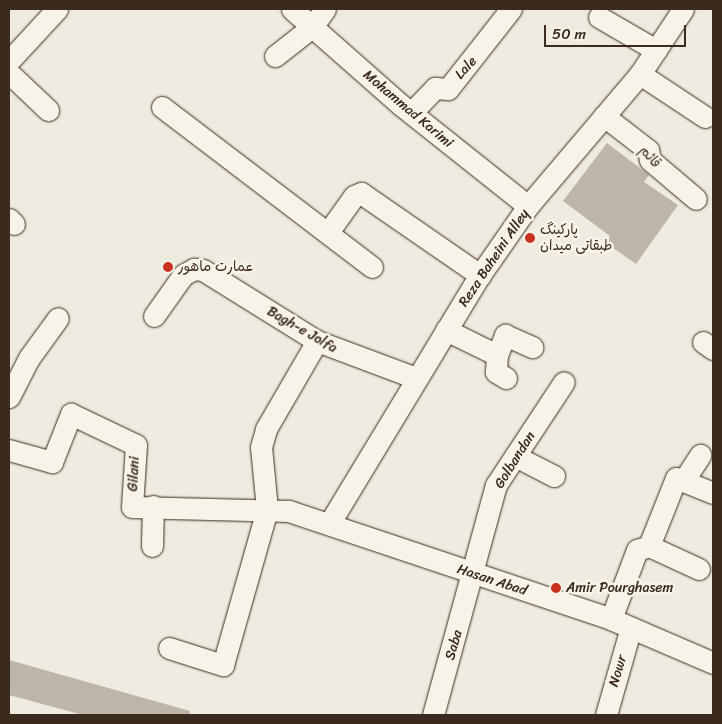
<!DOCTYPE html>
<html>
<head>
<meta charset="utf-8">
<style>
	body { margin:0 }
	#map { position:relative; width:722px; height:724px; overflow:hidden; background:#efebe0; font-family:Sriracha,"Playpen Sans Arabic",sans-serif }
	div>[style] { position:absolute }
	.building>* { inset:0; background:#bdb5aa }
	.roads { filter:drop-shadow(0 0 1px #3b2a1e) drop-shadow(0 0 1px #3b2a1e) }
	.minor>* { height:21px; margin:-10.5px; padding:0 10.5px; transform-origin:10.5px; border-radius:10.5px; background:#f7f3e8 }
	.dots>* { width:14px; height:14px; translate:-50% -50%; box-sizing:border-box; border:2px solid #f7f3e8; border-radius:50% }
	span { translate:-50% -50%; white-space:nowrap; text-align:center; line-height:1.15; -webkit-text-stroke:5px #f7f3e8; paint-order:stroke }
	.street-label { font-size:14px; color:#3b2a1e }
	.poi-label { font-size:14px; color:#3b2a1e }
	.left { translate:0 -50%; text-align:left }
	.frame { position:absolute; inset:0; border:10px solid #3b2a1e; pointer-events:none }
	.scale { position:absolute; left:544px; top:25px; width:142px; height:22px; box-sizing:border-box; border:2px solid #3b2a1e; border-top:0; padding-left:6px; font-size:15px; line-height:18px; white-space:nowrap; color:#3b2a1e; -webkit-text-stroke:4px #f7f3e8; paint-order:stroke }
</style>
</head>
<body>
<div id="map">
	<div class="building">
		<div style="clip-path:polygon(607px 143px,649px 175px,644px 182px,678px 205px,636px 264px,606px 243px,610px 236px,563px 201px)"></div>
		<div style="clip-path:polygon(9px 660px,190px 711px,189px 715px,83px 715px,9px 695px)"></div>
	</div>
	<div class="roads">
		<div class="minor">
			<div style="left:292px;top:9px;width:145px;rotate:41.4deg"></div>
			<div style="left:401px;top:105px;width:162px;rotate:38.5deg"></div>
			<div style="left:599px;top:17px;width:66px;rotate:30.1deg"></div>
			<div style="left:275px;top:56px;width:47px;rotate:-38.1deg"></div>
			<div style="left:312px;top:27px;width:22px;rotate:-54deg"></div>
			<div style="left:9px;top:61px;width:71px;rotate:-47.3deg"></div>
			<div style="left:9px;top:73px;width:54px;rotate:43.5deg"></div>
			<div style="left:640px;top:74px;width:78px;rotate:33.5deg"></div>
			<div style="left:162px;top:107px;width:264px;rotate:37.3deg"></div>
			<div style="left:411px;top:113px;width:35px;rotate:-46deg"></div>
			<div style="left:435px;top:88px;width:13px;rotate:4deg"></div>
			<div style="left:448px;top:89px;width:102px;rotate:-51.8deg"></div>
			<div style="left:604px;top:116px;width:56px;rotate:37.7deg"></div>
			<div style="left:648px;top:150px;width:10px;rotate:79deg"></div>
			<div style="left:650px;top:160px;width:60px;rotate:40.3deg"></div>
			<div style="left:9px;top:219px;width:7px;rotate:45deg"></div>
			<div style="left:329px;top:231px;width:43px;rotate:-54.5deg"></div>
			<div style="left:354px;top:196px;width:8px;rotate:-23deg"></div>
			<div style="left:361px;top:193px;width:145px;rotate:34.6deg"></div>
			<div style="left:154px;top:316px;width:50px;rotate:-54.7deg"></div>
			<div style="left:183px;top:275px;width:13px;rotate:-29deg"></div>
			<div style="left:194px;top:269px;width:9px;rotate:6deg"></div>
			<div style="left:203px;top:270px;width:134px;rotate:31.9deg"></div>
			<div style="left:317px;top:341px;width:106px;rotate:20.5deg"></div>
			<div style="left:446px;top:330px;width:57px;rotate:26.1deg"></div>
			<div style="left:703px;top:342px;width:12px;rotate:35deg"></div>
			<div style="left:506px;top:378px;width:12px;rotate:-149deg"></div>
			<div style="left:496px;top:372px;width:17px;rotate:-87deg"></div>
			<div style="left:497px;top:355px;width:22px;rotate:-68deg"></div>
			<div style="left:505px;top:335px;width:30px;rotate:24deg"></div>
			<div style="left:9px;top:397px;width:44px;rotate:-62.9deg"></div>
			<div style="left:29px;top:358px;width:49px;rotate:-54.1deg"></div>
			<div style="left:9px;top:450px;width:45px;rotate:15.6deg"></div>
			<div style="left:52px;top:462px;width:52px;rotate:-68.4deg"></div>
			<div style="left:71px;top:414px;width:72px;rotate:25.5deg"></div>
			<div style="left:136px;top:445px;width:62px;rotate:93.7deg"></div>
			<div style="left:132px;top:507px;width:157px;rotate:1.5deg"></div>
			<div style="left:289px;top:511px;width:340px;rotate:18.5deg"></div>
			<div style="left:611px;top:619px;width:111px;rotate:23.3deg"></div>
			<div style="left:515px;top:456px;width:44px;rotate:27.1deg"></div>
			<div style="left:684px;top:480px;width:30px;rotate:-57deg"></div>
			<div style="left:329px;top:524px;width:291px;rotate:-58.8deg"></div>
			<div style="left:480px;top:275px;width:84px;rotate:-55.2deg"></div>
			<div style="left:528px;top:206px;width:173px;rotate:-49.7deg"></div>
			<div style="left:640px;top:74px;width:78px;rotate:-56.5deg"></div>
			<div style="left:152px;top:546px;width:40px;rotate:-88.6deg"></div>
			<div style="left:649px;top:546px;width:55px;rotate:24.7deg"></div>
			<div style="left:611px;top:619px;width:74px;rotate:-69.4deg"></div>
			<div style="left:637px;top:550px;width:13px;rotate:-18deg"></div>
			<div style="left:649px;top:546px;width:73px;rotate:-68.3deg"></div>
			<div style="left:676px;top:478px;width:40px;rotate:22deg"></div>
			<div style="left:169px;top:648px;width:57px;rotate:17.5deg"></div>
			<div style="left:223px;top:665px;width:162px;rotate:-74.2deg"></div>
			<div style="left:267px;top:509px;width:62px;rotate:-95.5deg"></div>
			<div style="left:261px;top:447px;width:19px;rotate:-74deg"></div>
			<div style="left:266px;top:429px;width:102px;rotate:-59.9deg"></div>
			<div style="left:433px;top:715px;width:238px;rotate:-74.7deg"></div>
			<div style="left:496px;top:485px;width:123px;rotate:-56.6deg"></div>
			<div style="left:606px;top:715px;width:91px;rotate:-74.1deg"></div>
		</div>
	</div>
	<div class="dots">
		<div style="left:530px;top:238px;background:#c8321e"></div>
		<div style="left:168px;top:267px;background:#c8321e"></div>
		<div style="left:556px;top:588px;background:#c8321e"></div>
	</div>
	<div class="street-label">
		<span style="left:466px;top:68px;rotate:-48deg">Lale</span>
		<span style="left:408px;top:109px;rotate:40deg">Mohammad Karimi</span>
		<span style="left:650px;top:157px;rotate:50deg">قائم</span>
		<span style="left:494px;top:258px;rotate:-56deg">Reza Baheini Alley</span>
		<span style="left:302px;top:330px;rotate:30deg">Bagh-e Jolfa</span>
		<span style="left:515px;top:460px;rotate:-58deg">Golbandan</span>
		<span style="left:134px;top:474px;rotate:-87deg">Gilani</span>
		<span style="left:492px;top:580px;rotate:18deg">Hasan Abad</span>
		<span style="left:454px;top:645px;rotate:-74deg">Saba</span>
		<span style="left:618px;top:671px;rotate:-74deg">Nowr</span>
	</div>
	<div class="poi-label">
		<span class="left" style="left:540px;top:238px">پارکینگ<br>طبقاتی میدان</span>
		<span class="left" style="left:178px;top:267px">عمارت ماهور</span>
		<span class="left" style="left:566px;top:588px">Amir Pourghasem</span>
	</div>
	<div class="frame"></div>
	<div class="scale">50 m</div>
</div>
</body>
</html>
